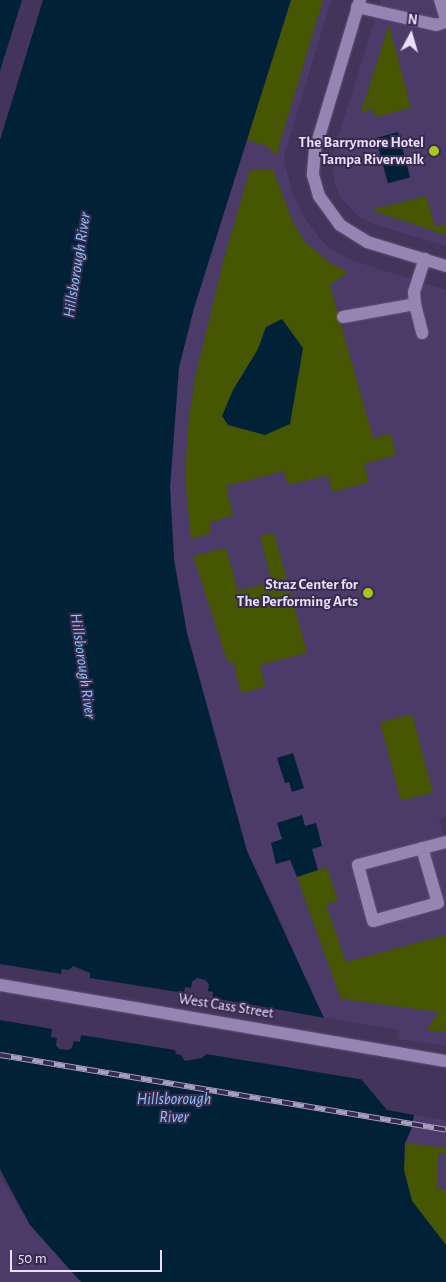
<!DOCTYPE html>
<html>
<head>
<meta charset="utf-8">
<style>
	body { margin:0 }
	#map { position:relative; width:446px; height:1282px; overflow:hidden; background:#43345b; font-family:"Alegreya Sans",sans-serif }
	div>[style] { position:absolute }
	.built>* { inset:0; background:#4c3a68 }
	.green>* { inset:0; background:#475600; transform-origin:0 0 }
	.water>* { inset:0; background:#012236; transform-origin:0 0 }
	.pier>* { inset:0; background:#43345b }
	.roads { filter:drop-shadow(0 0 1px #5f5174) drop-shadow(0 0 1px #5f5174) }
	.minor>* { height:12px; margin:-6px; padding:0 6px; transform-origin:6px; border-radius:6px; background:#9685b3 }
	.rail>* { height:5.5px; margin-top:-2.75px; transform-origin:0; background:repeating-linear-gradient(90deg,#392a50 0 11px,#aa9fbe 0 22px); box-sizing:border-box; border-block:1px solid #aa9fbe }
	.dots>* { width:14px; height:14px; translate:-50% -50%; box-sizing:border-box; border:2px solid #392a50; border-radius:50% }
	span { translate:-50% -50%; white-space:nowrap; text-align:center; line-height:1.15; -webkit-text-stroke:4px #392a50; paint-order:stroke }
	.poi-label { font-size:15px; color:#e8e0f9; font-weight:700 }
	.right { translate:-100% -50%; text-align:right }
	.street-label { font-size:15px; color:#e8e0f9 }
	.water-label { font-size:16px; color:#86cbfc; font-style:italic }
	.north { position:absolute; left:386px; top:10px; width:50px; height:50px; -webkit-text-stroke:4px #392a50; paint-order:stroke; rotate:6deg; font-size:14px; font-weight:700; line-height:20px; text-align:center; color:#e8e0f9 }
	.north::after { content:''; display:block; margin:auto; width:18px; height:22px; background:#e8e0f9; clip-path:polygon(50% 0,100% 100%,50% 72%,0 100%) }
	.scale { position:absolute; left:10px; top:1250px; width:152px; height:22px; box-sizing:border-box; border:2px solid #e8e0f9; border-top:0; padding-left:6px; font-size:15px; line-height:18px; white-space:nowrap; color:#e8e0f9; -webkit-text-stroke:4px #392a50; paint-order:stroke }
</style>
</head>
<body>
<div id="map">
	<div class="built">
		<div style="clip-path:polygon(291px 0,331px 0,285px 153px,284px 161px,293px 194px,303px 215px,319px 238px,332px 250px,351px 260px,446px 290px,446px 816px,439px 818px,446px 846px,446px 1046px,397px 1039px,398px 1030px,322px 1017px,273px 904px,247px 851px,238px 824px,187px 633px,174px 560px,170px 487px,179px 367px,194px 308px)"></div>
		<div style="clip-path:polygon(381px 0,446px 0,446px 246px,373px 224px,358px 216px,340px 197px,335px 184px,332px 170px,332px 156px)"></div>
		<div style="clip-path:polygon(414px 1115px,446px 1121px,446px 1244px,405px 1143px,411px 1130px)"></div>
		<div style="clip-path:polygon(0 1176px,30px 1225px,81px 1282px,0 1282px)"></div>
	</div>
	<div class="green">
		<div style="clip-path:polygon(291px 0,323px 0,276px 156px,267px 146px,247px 140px)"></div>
		<div style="clip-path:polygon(389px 25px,411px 108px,375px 117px,373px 109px,361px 112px)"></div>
		<div style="clip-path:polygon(evenodd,273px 169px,292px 220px,304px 241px,330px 263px,348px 272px,330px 285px,373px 438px,391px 434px,396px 455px,364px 464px,369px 482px,332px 492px,328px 475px,289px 485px,283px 471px,226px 486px,233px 515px,209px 523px,211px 533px,191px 539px,185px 475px,189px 416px,195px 378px,224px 258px,250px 170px,273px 169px,282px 319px,228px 425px,222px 416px,233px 390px,258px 349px,266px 327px,282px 319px)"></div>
		<div style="clip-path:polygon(426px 196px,435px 227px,446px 224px,446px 235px,371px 210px)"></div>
		<div style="clip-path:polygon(274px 533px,307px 653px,260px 665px,265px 687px,241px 693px,233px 661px,228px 663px,193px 556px,226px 548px,238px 591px,272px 582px,260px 536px)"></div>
		<div style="left:412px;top:714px;width:81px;height:33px;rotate:75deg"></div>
		<div style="clip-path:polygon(327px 867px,338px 900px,326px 905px,346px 962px,446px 935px,446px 1032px,427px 1030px,439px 1012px,341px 999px,297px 877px)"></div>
		<div style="clip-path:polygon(405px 1143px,446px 1148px,446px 1153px,438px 1153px,438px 1189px,446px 1190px,446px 1245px,412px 1201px,404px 1170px)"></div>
	</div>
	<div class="water">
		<div style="clip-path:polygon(0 0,291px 0,194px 308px,179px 367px,170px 487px,174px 560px,187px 633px,247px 851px,341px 1055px,387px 1110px,414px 1115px,411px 1130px,405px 1143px,404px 1170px,412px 1201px,446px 1245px,446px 1282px,81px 1282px,30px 1225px,0 1169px)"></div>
		<div style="left:398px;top:132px;width:47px;height:23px;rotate:75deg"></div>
		<div style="clip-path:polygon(282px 319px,303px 348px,290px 424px,265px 435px,228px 425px,222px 416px,233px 390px,258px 349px,266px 327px)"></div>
		<div style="clip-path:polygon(293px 753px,304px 788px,292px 792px,289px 782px,285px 783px,277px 758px)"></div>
		<div style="clip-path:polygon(302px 815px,305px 826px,316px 823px,322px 846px,312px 849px,318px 870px,297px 877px,290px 860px,276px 864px,271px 843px,282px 839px,277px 823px)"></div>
	</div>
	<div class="pier">
		<div style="clip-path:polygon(22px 0,43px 0,0 140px,0 71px)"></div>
		<div style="clip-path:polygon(0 964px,61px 974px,62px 969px,69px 970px,73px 966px,90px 973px,90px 978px,184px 993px,185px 987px,191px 988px,192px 982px,197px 978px,205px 980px,209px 984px,208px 991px,213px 992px,213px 998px,325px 1018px,343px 1053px,365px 1080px,206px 1054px,202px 1058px,185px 1061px,181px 1055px,176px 1054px,175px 1050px,81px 1035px,80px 1042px,74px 1041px,72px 1048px,68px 1050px,59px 1049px,56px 1045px,57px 1038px,51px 1037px,52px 1029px,0 1020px)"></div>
	</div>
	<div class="roads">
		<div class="minor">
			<div style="left:360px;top:0;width:157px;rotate:106.7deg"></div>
			<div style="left:315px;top:150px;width:25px;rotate:95deg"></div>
			<div style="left:313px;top:175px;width:22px;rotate:74deg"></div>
			<div style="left:319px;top:196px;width:36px;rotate:54deg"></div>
			<div style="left:340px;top:225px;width:32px;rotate:32deg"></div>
			<div style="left:367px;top:242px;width:83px;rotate:16.9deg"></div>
			<div style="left:440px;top:0;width:19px;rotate:72deg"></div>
			<div style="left:357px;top:7px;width:81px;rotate:12.8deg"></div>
			<div style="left:436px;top:25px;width:10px;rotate:-17deg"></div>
			<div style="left:415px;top:304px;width:30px;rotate:76deg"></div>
			<div style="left:343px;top:317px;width:73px;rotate:-10.2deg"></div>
			<div style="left:415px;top:304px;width:12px;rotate:-95deg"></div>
			<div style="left:414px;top:292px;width:35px;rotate:-72deg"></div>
			<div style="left:422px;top:848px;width:57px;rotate:73.8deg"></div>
			<div style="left:438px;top:903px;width:67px;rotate:164.5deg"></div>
			<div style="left:373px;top:921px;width:58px;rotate:-105deg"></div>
			<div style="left:358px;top:865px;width:91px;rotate:-14.6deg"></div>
			<div style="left:0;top:985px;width:452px;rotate:9.7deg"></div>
		</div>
	</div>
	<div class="rail">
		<div style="left:0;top:1055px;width:452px;rotate:9.5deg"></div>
	</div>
	<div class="dots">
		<div style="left:434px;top:151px;background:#a8c71d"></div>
		<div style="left:368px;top:593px;background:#a8c71d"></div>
	</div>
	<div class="poi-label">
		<span class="right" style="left:424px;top:151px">The Barrymore Hotel<br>Tampa Riverwalk</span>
		<span class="right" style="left:358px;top:593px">Straz Center for<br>The Performing Arts</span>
	</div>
	<div class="street-label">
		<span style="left:226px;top:1006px;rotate:9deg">West Cass Street</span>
	</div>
	<div class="water-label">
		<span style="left:77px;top:265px;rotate:-81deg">Hillsborough River</span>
		<span style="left:83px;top:666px;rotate:82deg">Hillsborough River</span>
		<span style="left:174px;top:1108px">Hillsborough<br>River</span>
	</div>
	<div class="north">N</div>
	<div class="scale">50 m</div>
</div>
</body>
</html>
